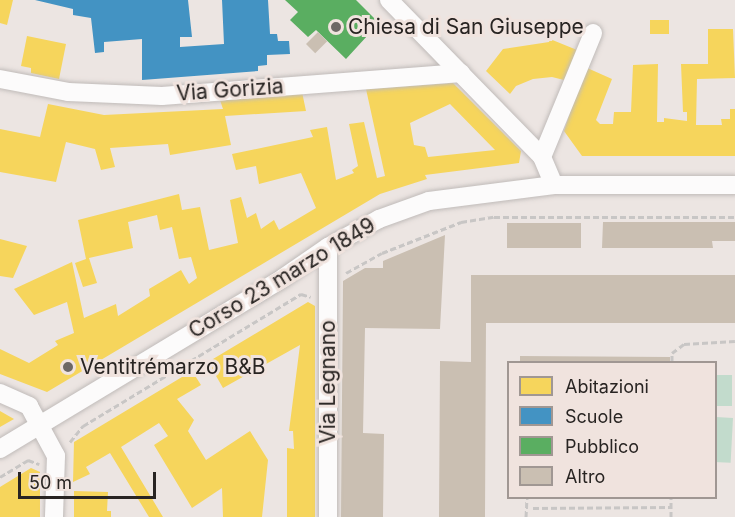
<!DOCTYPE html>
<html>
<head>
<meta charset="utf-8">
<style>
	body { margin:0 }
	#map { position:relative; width:735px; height:517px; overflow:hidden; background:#ece5e2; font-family:Inter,sans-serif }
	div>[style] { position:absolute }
	.green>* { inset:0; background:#c2dbcc; transform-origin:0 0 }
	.homes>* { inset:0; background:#f6d55c; transform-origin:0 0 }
	.schools>* { inset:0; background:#4393c3 }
	.public>* { inset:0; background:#5aae61 }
	.building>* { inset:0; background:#cabfb2; transform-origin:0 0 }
	.path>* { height:3px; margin-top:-1.5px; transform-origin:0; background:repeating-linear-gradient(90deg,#c8c6c5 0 6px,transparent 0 9px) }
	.roads { filter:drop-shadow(0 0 2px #c0bbb9) drop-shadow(0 0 2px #c0bbb9) }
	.minor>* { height:18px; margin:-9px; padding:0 9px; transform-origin:9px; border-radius:9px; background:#fcfbfb }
	.dots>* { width:16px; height:16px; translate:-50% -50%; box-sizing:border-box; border:3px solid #f0e3de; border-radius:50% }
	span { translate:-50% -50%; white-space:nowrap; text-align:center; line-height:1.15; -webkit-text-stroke:6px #f0e3de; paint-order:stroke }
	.poi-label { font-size:21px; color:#282422 }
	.left { translate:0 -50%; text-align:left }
	.street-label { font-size:21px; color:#282422 }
	.legend { position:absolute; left:507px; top:361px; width:210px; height:138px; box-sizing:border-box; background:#f0e3de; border:2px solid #a09793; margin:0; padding:8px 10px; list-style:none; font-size:18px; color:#282422 }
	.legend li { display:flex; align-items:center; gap:12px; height:30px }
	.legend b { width:30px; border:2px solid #a09793 }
	.scale { position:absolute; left:18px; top:472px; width:138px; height:27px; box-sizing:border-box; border:3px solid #282422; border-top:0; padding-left:8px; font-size:18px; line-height:21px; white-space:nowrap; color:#282422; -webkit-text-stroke:4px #f0e3de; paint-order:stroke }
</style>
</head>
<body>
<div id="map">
	<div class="green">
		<div style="left:716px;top:375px;width:16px;height:31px"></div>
		<div style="left:716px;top:417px;width:17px;height:45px;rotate:3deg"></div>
	</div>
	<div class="homes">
		<div style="clip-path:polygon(0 0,13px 0,7px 25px,0 23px)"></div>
		<div style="left:650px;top:20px;width:19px;height:14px"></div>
		<div style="clip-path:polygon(708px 29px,733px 29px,735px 78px,697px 79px,696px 125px,722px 125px,721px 119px,730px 119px,730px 109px,735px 109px,735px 156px,582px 156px,564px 131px,585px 67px,612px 79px,596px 120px,600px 124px,613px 124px,614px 112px,631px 112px,633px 65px,658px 64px,657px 122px,664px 122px,664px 118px,687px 121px,687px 112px,683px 112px,681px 64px,708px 64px)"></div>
		<div style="clip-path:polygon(27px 36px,66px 44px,59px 79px,31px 73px,31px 68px,21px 66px)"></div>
		<div style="clip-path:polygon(550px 39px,577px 50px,568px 81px,552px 77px,533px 79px,516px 86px,510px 94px,486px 71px,503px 49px,549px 42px)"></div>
		<div style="clip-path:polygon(evenodd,453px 83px,521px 151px,519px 163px,425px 175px,427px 179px,380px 194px,47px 392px,0 374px,0 349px,29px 363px,58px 345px,55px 341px,74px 333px,67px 302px,34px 315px,14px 289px,72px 262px,84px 318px,116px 304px,118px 316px,150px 296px,149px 289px,181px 270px,189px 284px,197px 278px,191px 257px,179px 259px,172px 227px,160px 230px,157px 215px,128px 222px,133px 248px,89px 258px,97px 283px,83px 287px,75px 263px,86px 259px,78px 220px,179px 194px,182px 210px,200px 207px,209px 250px,238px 243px,230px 200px,241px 197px,247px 218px,256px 213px,261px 229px,274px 220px,279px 230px,316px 208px,301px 173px,259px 184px,256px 166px,236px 170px,232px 154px,313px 137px,310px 130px,327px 127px,336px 180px,354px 173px,352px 170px,358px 166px,349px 124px,364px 122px,377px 178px,385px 176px,366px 89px,453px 83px,450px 104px,495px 150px,428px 157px,425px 147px,414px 145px,410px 123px,450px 104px)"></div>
		<div style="clip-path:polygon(302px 92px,306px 111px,225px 116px,231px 145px,170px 155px,168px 144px,110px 148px,115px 167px,101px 170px,95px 149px,66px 142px,56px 182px,0 172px,0 129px,40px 137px,48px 104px,104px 115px,223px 109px,219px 97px)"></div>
		<div style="clip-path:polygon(0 239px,27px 246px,13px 278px,0 276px)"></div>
		<div style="clip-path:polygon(308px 302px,315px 306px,315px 517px,287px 517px,287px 448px,294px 449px,293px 431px,289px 431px,300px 345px,223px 388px,208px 362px)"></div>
		<div style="clip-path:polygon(192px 371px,201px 385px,177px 399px,194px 420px,188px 431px,206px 460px,250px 431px,268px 460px,262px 517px,223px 517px,222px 488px,192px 508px,154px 445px,168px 436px,159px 423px,121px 447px,163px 517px,149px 517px,110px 453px,86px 467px,90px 474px,73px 482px,74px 442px)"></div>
		<div style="clip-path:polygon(0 411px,14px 419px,0 427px)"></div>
		<div style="clip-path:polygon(31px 468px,40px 472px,40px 517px,0 517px,0 487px)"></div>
		<div style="clip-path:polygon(74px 491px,108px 492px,107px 511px,111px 511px,111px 517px,74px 517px)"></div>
	</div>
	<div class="schools">
		<div style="clip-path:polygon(35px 0,188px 0,192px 37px,180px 37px,180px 47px,224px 44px,222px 0,268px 0,270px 34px,277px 34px,278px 41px,289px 41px,290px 54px,267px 55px,267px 65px,258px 66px,258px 71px,142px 80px,142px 39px,104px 42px,104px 52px,95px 53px,91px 18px,73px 15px,73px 9px)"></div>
	</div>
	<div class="public">
		<div style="clip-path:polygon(285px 0,356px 0,379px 23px,346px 59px,316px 30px,308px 37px,290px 20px,298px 12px)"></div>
	</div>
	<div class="building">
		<div style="left:318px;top:32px;width:13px;height:17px;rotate:45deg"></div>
		<div style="clip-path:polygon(603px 222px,735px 222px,735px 241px,712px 241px,713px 248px,602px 248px)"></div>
		<div style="left:507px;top:223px;width:74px;height:25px"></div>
		<div style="clip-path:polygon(445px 235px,440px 329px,365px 328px,363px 433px,384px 434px,383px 517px,341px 517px,343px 281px,365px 268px,383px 268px,383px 261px)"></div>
		<div style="clip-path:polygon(471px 275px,735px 275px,735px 323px,486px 323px,485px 517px,439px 517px,440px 361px,471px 362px)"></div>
		<div style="clip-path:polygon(520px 356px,670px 357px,670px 362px,520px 362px)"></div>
	</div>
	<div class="path">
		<div style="left:346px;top:273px;width:41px;rotate:-29.1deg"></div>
		<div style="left:382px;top:253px;width:85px;rotate:-21.4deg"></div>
		<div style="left:461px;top:222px;width:33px;rotate:-9deg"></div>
		<div style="left:494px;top:217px;width:241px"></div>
		<div style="left:672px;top:362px;width:9px;rotate:-90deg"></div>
		<div style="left:672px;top:353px;width:15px;rotate:-37deg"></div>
		<div style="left:684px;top:344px;width:51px;rotate:-3.4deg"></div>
		<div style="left:70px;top:442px;width:21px;rotate:-51deg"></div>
		<div style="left:83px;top:426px;width:255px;rotate:-31.2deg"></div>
		<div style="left:301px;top:294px;width:10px;rotate:17deg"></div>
		<div style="left:0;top:477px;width:33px;rotate:-31deg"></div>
		<div style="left:28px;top:460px;width:12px;rotate:20deg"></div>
		<div style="left:533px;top:508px;width:138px;rotate:-0.4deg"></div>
		<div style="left:526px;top:517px;width:19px;rotate:-87deg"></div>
		<div style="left:671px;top:517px;width:19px;rotate:-90deg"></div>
	</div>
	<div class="roads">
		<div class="minor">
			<div style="left:389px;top:0;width:219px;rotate:45.7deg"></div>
			<div style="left:542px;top:157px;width:30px;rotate:67deg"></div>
			<div style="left:0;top:79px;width:69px;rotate:10.8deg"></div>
			<div style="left:68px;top:92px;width:94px;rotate:2.4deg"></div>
			<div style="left:162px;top:96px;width:300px;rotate:-4.4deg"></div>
			<div style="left:542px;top:157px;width:134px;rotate:-67.6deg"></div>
			<div style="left:328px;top:247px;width:270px;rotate:90deg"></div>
			<div style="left:0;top:393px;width:32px;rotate:24deg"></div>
			<div style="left:29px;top:406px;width:57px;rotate:61.6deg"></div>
			<div style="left:56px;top:456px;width:61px;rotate:91.9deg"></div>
			<div style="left:0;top:449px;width:331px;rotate:-31.1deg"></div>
			<div style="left:283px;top:278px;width:55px;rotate:-34.6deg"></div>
			<div style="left:328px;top:247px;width:58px;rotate:-28.8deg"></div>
			<div style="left:379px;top:219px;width:53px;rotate:-19.8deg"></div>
			<div style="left:429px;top:201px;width:126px;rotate:-7.3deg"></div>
			<div style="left:554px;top:185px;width:181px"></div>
		</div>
	</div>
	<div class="dots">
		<div style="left:336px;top:27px;background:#6d6865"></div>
		<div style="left:68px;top:367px;background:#6d6865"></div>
	</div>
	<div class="poi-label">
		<span class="left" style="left:348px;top:27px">Chiesa di San Giuseppe</span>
		<span class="left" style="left:80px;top:367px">Ventitrémarzo B&amp;B</span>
	</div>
	<div class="street-label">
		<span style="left:230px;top:90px;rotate:-4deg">Via Gorizia</span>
		<span style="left:282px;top:278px;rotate:-31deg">Corso 23 marzo 1849</span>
		<span style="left:328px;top:382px;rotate:-90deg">Via Legnano</span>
	</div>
	<ul class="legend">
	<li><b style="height:16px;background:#f6d55c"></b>Abitazioni</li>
	<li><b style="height:16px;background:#4393c3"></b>Scuole</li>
	<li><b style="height:16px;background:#5aae61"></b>Pubblico</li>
	<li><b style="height:16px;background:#cabfb2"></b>Altro</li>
	</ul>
	<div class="scale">50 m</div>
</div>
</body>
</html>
